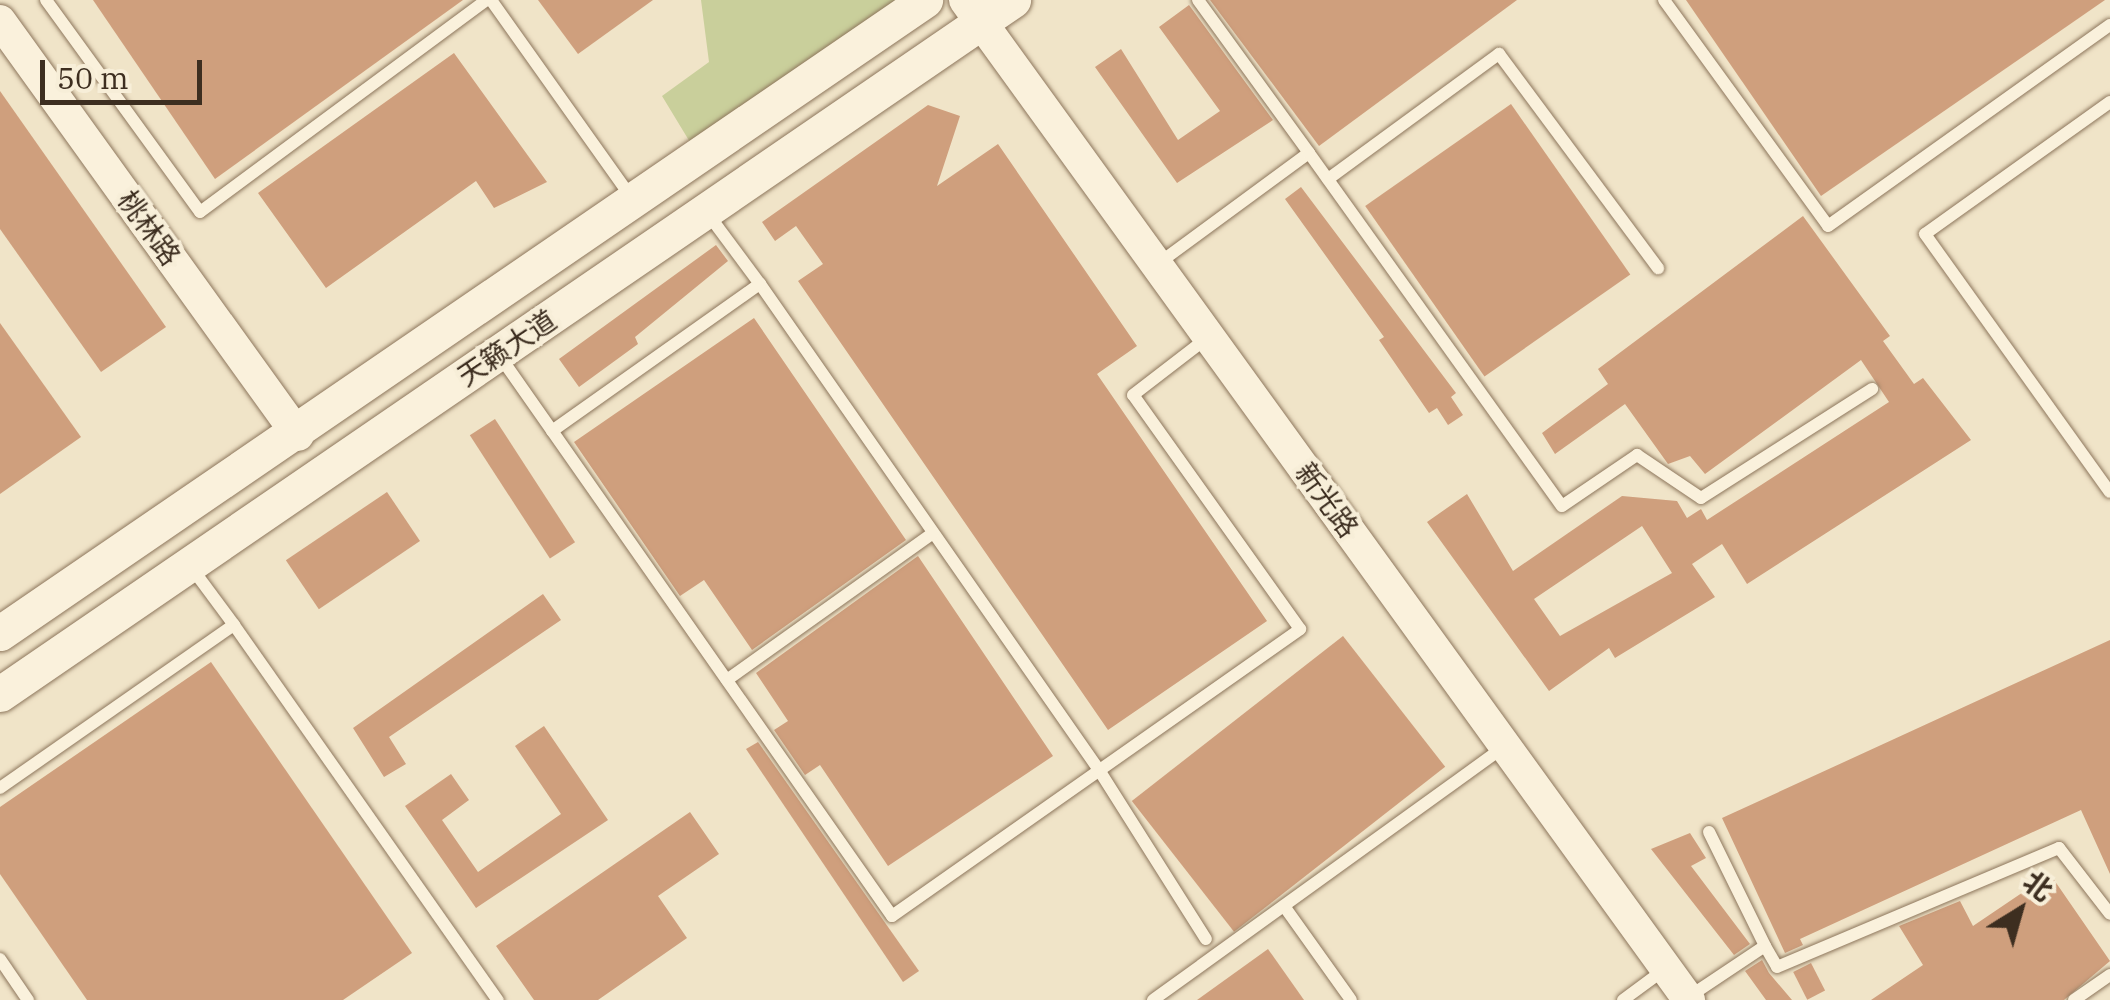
<!DOCTYPE html>
<html>
<head>
<meta charset="utf-8">
<style>
	body { margin:0 }
	#map { position:relative; width:2110px; height:1000px; overflow:hidden; background:#f0e4c8; font-family:"IBM Plex Serif","Noto Sans SC",serif }
	div>[style] { position:absolute }
	.green>* { inset:0; background:#c9cf9b }
	.building>* { inset:0; background:#cf9f7d; transform-origin:0 0 }
	.roads { filter:drop-shadow(0 0 2px #8d765c) drop-shadow(0 0 2px #8d765c) }
	.service>* { height:12px; margin:-6px; padding:0 6px; transform-origin:6px; border-radius:6px; background:#faf1dc }
	.tertiary>* { height:32px; margin:-16px; padding:0 16px; transform-origin:16px; border-radius:16px; background:#faf1dc }
	.secondary>* { height:35px; margin:-17.5px; padding:0 17.5px; transform-origin:17.5px; border-radius:17.5px; background:#faf1dc }
	span { translate:-50% -50%; white-space:nowrap; text-align:center; line-height:1.15; -webkit-text-stroke:8px #f7eed8; paint-order:stroke }
	.street-label { font-size:28px; color:#3d2e20 }
	.north { position:absolute; left:1970px; top:860px; width:100px; height:100px; -webkit-text-stroke:8px #f7eed8; paint-order:stroke; rotate:37deg; font-size:28px; font-weight:700; line-height:40px; text-align:center; color:#3d2e20 }
	.north::after { content:''; display:block; margin:auto; width:35px; height:45px; background:#3d2e20; clip-path:polygon(50% 0,100% 100%,50% 72%,0 100%) }
	.scale { position:absolute; left:40px; top:60px; width:162px; height:45px; box-sizing:border-box; border:5px solid #3d2e20; border-top:0; padding-left:12px; font-size:30px; line-height:35px; white-space:nowrap; color:#3d2e20; -webkit-text-stroke:8px #f7eed8; paint-order:stroke }
</style>
</head>
<body>
<div id="map">
	<div class="green">
		<div style="clip-path:polygon(701px 0,925px 0,699px 157px,662px 96px,709px 62px)"></div>
	</div>
	<div class="building">
		<div style="clip-path:polygon(93px 0,463px 0,215px 179px)"></div>
		<div style="clip-path:polygon(538px 0,653px 0,578px 54px)"></div>
		<div style="clip-path:polygon(1210px 0,1517px 0,1319px 146px)"></div>
		<div style="clip-path:polygon(1686px 0,2105px 0,1821px 196px)"></div>
		<div style="clip-path:polygon(1189px 5px,1273px 120px,1177px 183px,1095px 67px,1121px 49px,1178px 140px,1220px 111px,1159px 27px)"></div>
		<div style="clip-path:polygon(454px 53px,547px 182px,494px 208px,476px 181px,326px 288px,258px 193px)"></div>
		<div style="clip-path:polygon(0 91px,166px 327px,101px 372px,0 229px)"></div>
		<div style="left:1511px;top:104px;width:208px;height:178px;rotate:55deg"></div>
		<div style="clip-path:polygon(928px 105px,960px 116px,937px 186px,998px 144px,1137px 346px,1097px 374px,1267px 621px,1108px 730px,798px 281px,823px 264px,796px 226px,775px 241px,762px 222px)"></div>
		<div style="clip-path:polygon(1301px 187px,1456px 393px,1451px 397px,1463px 415px,1448px 425px,1437px 408px,1429px 413px,1379px 340px,1384px 337px,1285px 199px)"></div>
		<div style="clip-path:polygon(evenodd,1803px 216px,1890px 336px,1883px 341px,1914px 384px,1923px 378px,1971px 440px,1747px 584px,1722px 544px,1692px 564px,1715px 597px,1615px 658px,1609px 648px,1549px 691px,1427px 522px,1467px 494px,1513px 571px,1622px 496px,1677px 501px,1687px 518px,1701px 509px,1707px 520px,1889px 402px,1861px 360px,1705px 474px,1690px 456px,1668px 464px,1625px 404px,1555px 454px,1542px 433px,1608px 384px,1598px 369px,1803px 216px,1642px 526px,1672px 573px,1560px 636px,1534px 599px,1642px 526px)"></div>
		<div style="clip-path:polygon(716px 245px,728px 261px,635px 337px,638px 344px,579px 387px,559px 359px)"></div>
		<div style="clip-path:polygon(754px 318px,906px 540px,752px 650px,704px 580px,680px 596px,574px 442px)"></div>
		<div style="clip-path:polygon(0 323px,81px 437px,0 494px)"></div>
		<div style="left:495px;top:419px;width:147px;height:30px;rotate:57deg"></div>
		<div style="left:387px;top:492px;width:59px;height:122px;rotate:56deg"></div>
		<div style="clip-path:polygon(918px 556px,1053px 756px,888px 866px,820px 765px,805px 775px,774px 730px,788px 721px,756px 673px)"></div>
		<div style="clip-path:polygon(543px 594px,561px 620px,389px 737px,406px 764px,384px 777px,353px 728px)"></div>
		<div style="left:1343px;top:636px;width:166px;height:268px;rotate:52deg"></div>
		<div style="clip-path:polygon(2110px 640px,2110px 874px,2081px 810px,1800px 939px,1803px 945px,1785px 953px,1722px 818px)"></div>
		<div style="clip-path:polygon(211px 662px,412px 953px,343px 1000px,87px 1000px,0 874px,0 807px)"></div>
		<div style="clip-path:polygon(544px 726px,608px 820px,476px 908px,405px 806px,451px 774px,469px 800px,442px 820px,478px 872px,561px 814px,515px 746px)"></div>
		<div style="clip-path:polygon(758px 742px,919px 971px,903px 982px,746px 749px)"></div>
		<div style="clip-path:polygon(690px 812px,719px 854px,658px 896px,687px 938px,598px 1000px,534px 1000px,496px 946px)"></div>
		<div style="clip-path:polygon(1690px 833px,1706px 858px,1691px 866px,1750px 944px,1734px 955px,1651px 849px)"></div>
		<div style="clip-path:polygon(2050px 874px,2110px 961px,2064px 1000px,1871px 1000px,1923px 965px,1899px 926px,1960px 901px,1973px 926px)"></div>
		<div style="clip-path:polygon(1268px 949px,1304px 1000px,1197px 1000px)"></div>
		<div style="clip-path:polygon(1762px 960px,1769px 973px,1792px 1000px,1766px 1000px,1745px 971px)"></div>
		<div style="left:1811px;top:963px;width:31px;height:20px;rotate:63deg"></div>
	</div>
	<div class="roads">
		<div class="service">
			<div style="left:46px;top:0;width:262px;rotate:54deg"></div>
			<div style="left:200px;top:212px;width:356px;rotate:-36.5deg"></div>
			<div style="left:491px;top:0;width:245px;rotate:54.6deg"></div>
			<div style="left:1198px;top:0;width:189px;rotate:54deg"></div>
			<div style="left:1664px;top:0;width:279px;rotate:54deg"></div>
			<div style="left:1828px;top:226px;width:346px;rotate:-35.5deg"></div>
			<div style="left:2110px;top:102px;width:227px;rotate:144.5deg"></div>
			<div style="left:1925px;top:234px;width:317px;rotate:54.4deg"></div>
			<div style="left:1328px;top:179px;width:212px;rotate:-36.2deg"></div>
			<div style="left:1499px;top:54px;width:267px;rotate:53.4deg"></div>
			<div style="left:1159px;top:263px;width:186px;rotate:-36.3deg"></div>
			<div style="left:1309px;top:153px;width:434px;rotate:54.4deg"></div>
			<div style="left:1562px;top:506px;width:91px;rotate:-34.2deg"></div>
			<div style="left:1637px;top:455px;width:77px;rotate:33.9deg"></div>
			<div style="left:1701px;top:498px;width:203px;rotate:-32.5deg"></div>
			<div style="left:760px;top:284px;width:593px;rotate:55.1deg"></div>
			<div style="left:1099px;top:770px;width:200px;rotate:57.7deg"></div>
			<div style="left:499px;top:355px;width:685px;rotate:54.99deg"></div>
			<div style="left:892px;top:916px;width:499px;rotate:-35.1deg"></div>
			<div style="left:1300px;top:629px;width:287px;rotate:-125.5deg"></div>
			<div style="left:1133px;top:395px;width:93px;rotate:-37.6deg"></div>
			<div style="left:552px;top:431px;width:255px;rotate:-35.3deg"></div>
			<div style="left:760px;top:284px;width:87px;rotate:-126.6deg"></div>
			<div style="left:191px;top:567px;width:72px;rotate:53.4deg"></div>
			<div style="left:727px;top:680px;width:253px;rotate:-35.5deg"></div>
			<div style="left:0;top:788px;width:285px;rotate:-34.9deg"></div>
			<div style="left:234px;top:625px;width:459px;rotate:54.9deg"></div>
			<div style="left:1709px;top:832px;width:127px;rotate:63.8deg"></div>
			<div style="left:1284px;top:906px;width:115px;rotate:54.5deg"></div>
			<div style="left:0;top:959px;width:50px;rotate:55.7deg"></div>
			<div style="left:1690px;top:996px;width:90px;rotate:-33.7deg"></div>
			<div style="left:1765px;top:946px;width:24px;rotate:60deg"></div>
			<div style="left:1777px;top:967px;width:306px;rotate:-22.9deg"></div>
			<div style="left:2059px;top:848px;width:83px;rotate:52.3deg"></div>
			<div style="left:1153px;top:1000px;width:433px;rotate:-35.8deg"></div>
			<div style="left:1623px;top:1000px;width:52px;rotate:-36.4deg"></div>
			<div style="left:2074px;top:1000px;width:44px;rotate:-34.8deg"></div>
		</div>
		<div class="tertiary">
			<div style="left:965px;top:0;width:1235px;rotate:54.1deg"></div>
			<div style="left:0;top:21px;width:510px;rotate:54.25deg"></div>
		</div>
		<div class="secondary">
			<div style="left:0;top:633px;width:1121px;rotate:-34.38deg"></div>
			<div style="left:0;top:694px;width:1228px;rotate:-34.41deg"></div>
		</div>
	</div>
	<div class="street-label">
		<span style="left:149px;top:228px;rotate:54deg">桃林路</span>
		<span style="left:507px;top:348px;rotate:-34deg">天籁大道</span>
		<span style="left:1327px;top:500px;rotate:54deg">新光路</span>
	</div>
	<div class="north">北</div>
	<div class="scale">50 m</div>
</div>
</body>
</html>
